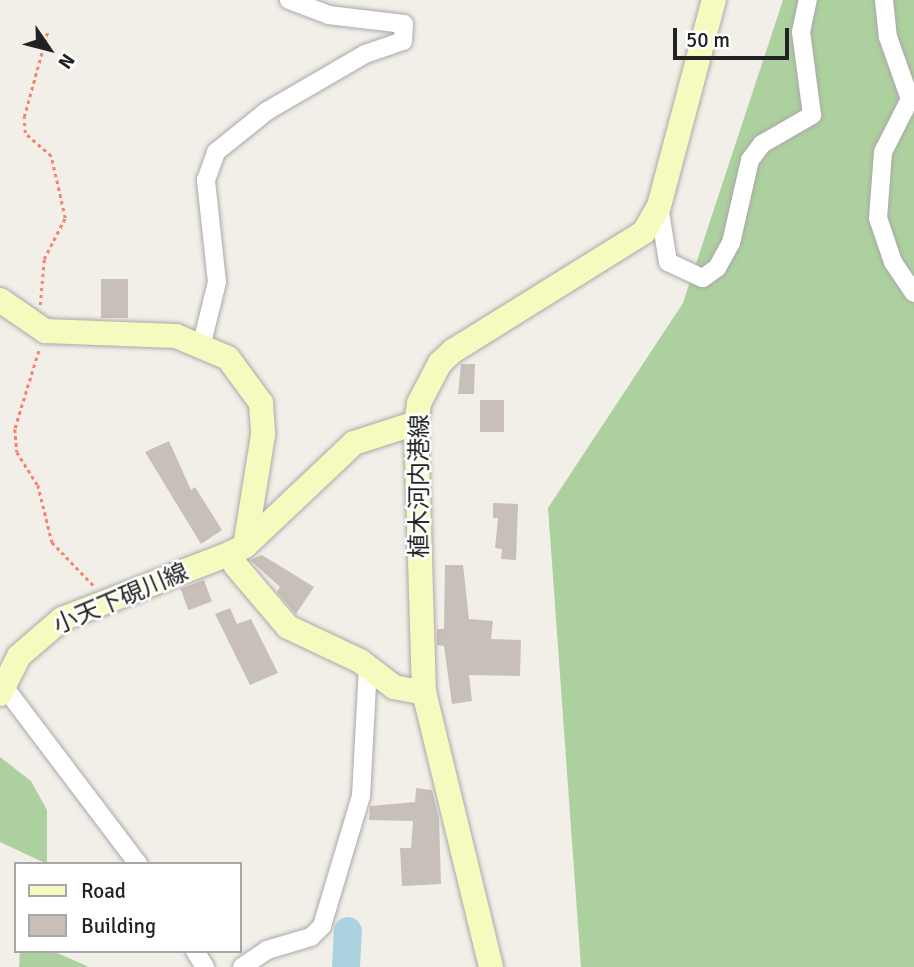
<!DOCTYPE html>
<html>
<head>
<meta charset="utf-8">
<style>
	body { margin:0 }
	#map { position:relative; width:914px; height:967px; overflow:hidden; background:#f2efe9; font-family:Signika,"Noto Sans JP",sans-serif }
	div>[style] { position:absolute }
	.forest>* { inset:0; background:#add19e }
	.river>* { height:28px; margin:-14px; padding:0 14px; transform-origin:14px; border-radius:14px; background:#aad3df }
	.building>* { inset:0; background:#c7bfb8; transform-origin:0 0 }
	.path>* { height:2.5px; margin-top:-1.25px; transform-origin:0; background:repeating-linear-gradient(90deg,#fa8072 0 3.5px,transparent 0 7px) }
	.roads { filter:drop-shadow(0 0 2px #a9a9a9) drop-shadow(0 0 2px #a9a9a9) }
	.minor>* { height:18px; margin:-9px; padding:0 9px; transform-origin:9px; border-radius:9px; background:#fff }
	.secondary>* { height:24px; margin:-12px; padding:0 12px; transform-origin:12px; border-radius:12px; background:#f7fabf }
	span { translate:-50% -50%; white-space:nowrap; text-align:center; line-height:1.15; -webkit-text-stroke:5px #fff; paint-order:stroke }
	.street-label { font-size:24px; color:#222 }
	.legend { position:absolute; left:14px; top:862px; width:228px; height:91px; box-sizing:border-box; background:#fff; border:2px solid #a7a7a7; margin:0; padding:9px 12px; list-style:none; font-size:21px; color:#222 }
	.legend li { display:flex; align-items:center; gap:14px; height:35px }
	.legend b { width:35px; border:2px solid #a7a7a7 }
	.north { position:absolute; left:14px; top:14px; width:70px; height:70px; -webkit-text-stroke:5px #fff; paint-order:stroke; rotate:125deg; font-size:19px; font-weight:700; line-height:28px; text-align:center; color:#222 }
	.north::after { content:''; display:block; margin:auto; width:24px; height:32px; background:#222; clip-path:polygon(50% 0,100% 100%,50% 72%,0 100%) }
	.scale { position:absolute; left:673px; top:28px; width:116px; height:32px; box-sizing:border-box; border:4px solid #222; border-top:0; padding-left:9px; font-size:21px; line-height:24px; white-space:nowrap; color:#222; -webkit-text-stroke:5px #fff; paint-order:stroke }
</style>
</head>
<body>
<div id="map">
	<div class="forest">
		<div style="clip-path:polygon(783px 0,914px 0,914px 967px,581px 967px,548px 508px,683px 303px)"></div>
		<div style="clip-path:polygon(0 757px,31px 781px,47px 810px,47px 864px,0 842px)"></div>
		<div style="clip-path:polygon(20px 951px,53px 951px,89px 967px,19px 967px)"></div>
	</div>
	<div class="river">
		<div style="left:346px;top:967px;width:36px;rotate:-87deg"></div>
	</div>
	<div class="building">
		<div style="left:101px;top:279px;width:27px;height:39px"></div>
		<div style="clip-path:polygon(461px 364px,475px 364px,474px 394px,458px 394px)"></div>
		<div style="left:480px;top:400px;width:24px;height:32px"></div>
		<div style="clip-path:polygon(169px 441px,191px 490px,195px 487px,222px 530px,201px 544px,145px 452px)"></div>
		<div style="clip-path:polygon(493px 503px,518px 504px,516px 560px,501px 559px,502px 549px,495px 548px,498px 518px,493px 518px)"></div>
		<div style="clip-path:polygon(262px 555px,314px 587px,296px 614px,277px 592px,280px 587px,250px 560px)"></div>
		<div style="clip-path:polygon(445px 565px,463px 565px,469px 619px,493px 621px,491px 639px,521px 640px,520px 676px,469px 675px,472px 701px,452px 704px,444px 646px,437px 645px,437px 629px,444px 629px)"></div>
		<div style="left:204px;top:580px;width:23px;height:25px;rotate:70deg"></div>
		<div style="clip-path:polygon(230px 608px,237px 624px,251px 619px,278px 673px,250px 685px,215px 614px)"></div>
		<div style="clip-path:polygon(416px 788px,432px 790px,439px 818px,441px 884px,402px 886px,400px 848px,411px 848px,413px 821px,369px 820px,370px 806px,415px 802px)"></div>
	</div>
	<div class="path">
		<div style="left:40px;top:305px;width:46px;rotate:-85deg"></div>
		<div style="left:44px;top:259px;width:46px;rotate:-62.9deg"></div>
		<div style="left:65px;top:218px;width:64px;rotate:-102.7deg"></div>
		<div style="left:51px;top:156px;width:35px;rotate:-139deg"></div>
		<div style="left:25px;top:133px;width:16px;rotate:-94deg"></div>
		<div style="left:24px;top:117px;width:90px;rotate:-74.6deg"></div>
		<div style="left:39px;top:351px;width:82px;rotate:107.1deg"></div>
		<div style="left:15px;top:429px;width:23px;rotate:85deg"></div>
		<div style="left:17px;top:452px;width:39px;rotate:58deg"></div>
		<div style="left:38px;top:485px;width:59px;rotate:76.2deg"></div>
		<div style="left:52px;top:542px;width:62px;rotate:46.3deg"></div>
	</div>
	<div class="roads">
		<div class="minor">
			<div style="left:884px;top:0;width:37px;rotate:84deg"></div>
			<div style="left:888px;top:37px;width:66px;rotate:70.5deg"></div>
			<div style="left:910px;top:99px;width:59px;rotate:117deg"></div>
			<div style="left:883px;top:152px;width:66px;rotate:94.3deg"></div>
			<div style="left:878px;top:218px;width:46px;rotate:71.2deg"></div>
			<div style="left:893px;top:262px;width:37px;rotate:56deg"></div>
			<div style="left:659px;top:206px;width:57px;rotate:80.9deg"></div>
			<div style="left:668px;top:262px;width:38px;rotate:25deg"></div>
			<div style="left:703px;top:278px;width:17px;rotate:-36deg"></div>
			<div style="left:717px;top:268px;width:29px;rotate:-61deg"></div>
			<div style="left:731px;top:243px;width:85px;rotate:-77.1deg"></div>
			<div style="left:750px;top:160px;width:20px;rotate:-53deg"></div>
			<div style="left:762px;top:144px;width:58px;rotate:-30.1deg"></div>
			<div style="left:812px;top:115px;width:84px;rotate:-97.5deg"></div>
			<div style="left:801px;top:32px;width:33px;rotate:-78deg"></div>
			<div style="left:202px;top:343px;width:63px;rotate:-76.2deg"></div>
			<div style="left:217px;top:282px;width:103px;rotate:-96.2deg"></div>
			<div style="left:206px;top:180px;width:30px;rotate:-70deg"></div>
			<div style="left:216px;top:152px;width:65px;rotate:-38.8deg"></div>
			<div style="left:267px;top:111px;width:113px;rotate:-30.2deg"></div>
			<div style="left:365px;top:54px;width:40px;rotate:-18.9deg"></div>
			<div style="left:403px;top:41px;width:17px;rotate:-87deg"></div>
			<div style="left:404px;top:24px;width:76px;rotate:-173.2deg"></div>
			<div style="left:329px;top:15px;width:43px;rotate:-159.4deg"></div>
			<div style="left:2px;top:684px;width:226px;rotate:52.9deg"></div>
			<div style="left:195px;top:951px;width:19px;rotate:58deg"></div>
			<div style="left:242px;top:967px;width:30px;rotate:-34deg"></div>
			<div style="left:267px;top:950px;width:46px;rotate:-16.5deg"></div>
			<div style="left:311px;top:937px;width:16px;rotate:-45deg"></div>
			<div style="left:322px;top:926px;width:136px;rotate:-73.3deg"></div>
			<div style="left:361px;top:796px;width:129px;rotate:-86.9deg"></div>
		</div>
		<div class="secondary">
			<div style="left:0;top:300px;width:55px;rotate:34.6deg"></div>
			<div style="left:45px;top:331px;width:131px;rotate:2.2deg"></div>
			<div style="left:176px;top:336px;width:56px;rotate:22.9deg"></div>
			<div style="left:228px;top:358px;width:56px;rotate:53.7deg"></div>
			<div style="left:261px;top:403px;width:32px;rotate:86deg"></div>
			<div style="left:263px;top:435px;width:112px;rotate:99.2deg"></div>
			<div style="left:245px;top:546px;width:16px;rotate:153deg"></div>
			<div style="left:231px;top:553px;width:14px;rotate:69deg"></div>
			<div style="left:236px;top:566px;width:80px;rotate:49.6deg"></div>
			<div style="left:288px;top:627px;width:80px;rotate:25.3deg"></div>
			<div style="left:360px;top:661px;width:43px;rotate:37.4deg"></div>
			<div style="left:394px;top:687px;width:31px;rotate:11deg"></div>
			<div style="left:245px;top:546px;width:150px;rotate:-43.4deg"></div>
			<div style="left:354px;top:443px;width:65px;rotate:-17.9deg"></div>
			<div style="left:0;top:694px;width:42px;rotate:-63.4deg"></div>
			<div style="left:19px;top:656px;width:57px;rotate:-40.7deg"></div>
			<div style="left:62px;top:619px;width:181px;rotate:-21.3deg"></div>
			<div style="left:491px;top:967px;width:282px;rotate:-103.7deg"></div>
			<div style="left:424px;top:693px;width:270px;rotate:-91.7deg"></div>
			<div style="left:416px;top:423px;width:20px;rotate:-81deg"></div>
			<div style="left:419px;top:403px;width:45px;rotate:-62.3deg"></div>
			<div style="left:440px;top:363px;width:18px;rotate:-43deg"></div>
			<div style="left:453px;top:351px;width:225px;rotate:-31.9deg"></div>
			<div style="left:644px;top:232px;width:30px;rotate:-60deg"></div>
			<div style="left:659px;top:206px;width:213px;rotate:-75.1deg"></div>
		</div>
	</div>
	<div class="street-label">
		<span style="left:420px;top:486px;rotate:-90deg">植木河内港線</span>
		<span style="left:121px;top:599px;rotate:-23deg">小天下硯川線</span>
	</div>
	<ul class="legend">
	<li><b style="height:9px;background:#f7fabf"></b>Road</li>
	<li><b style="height:19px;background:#c7bfb8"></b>Building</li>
	</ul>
	<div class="north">N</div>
	<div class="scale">50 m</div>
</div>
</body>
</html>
